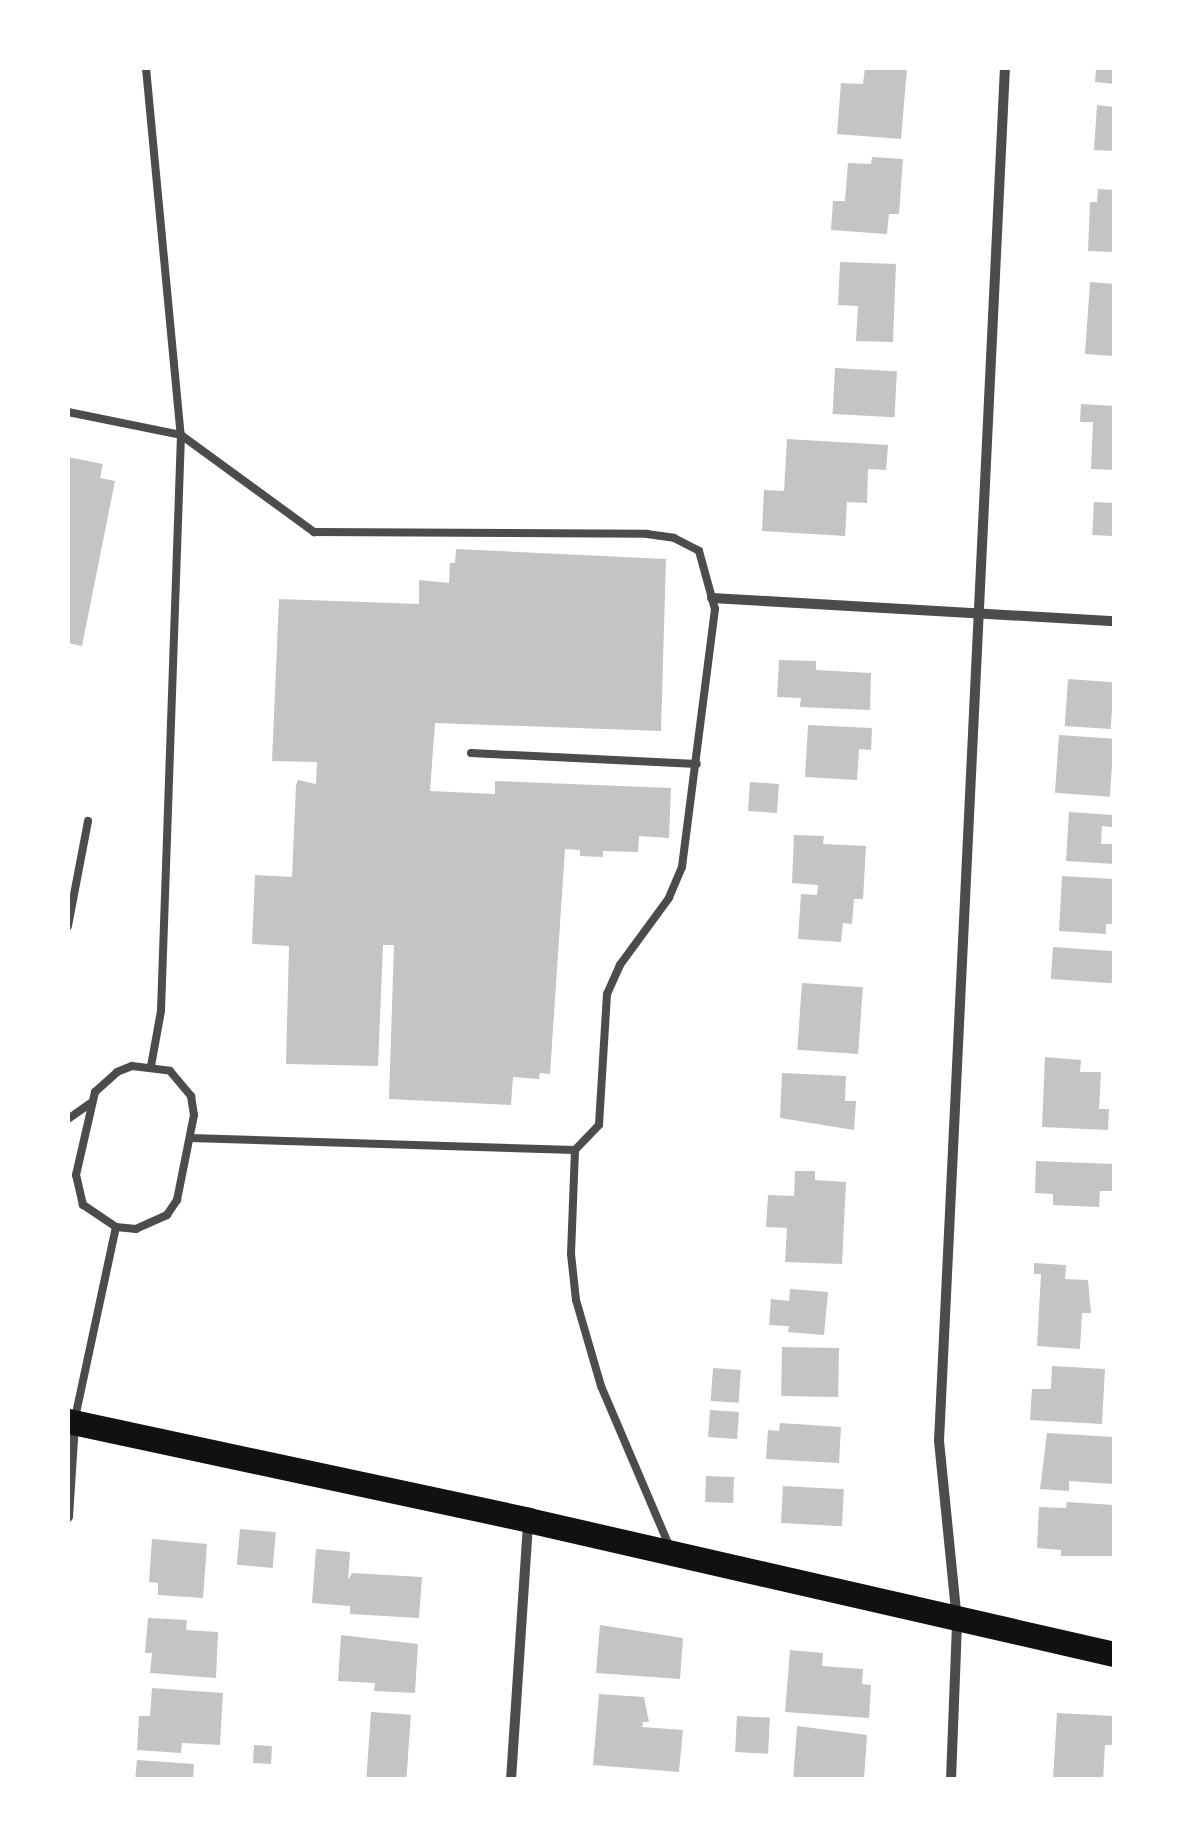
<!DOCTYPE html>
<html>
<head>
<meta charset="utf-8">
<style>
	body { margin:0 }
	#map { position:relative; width:1182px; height:1847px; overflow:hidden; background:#fff; font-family:Rubik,sans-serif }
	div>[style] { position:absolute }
	.building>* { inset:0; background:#c4c4c4; transform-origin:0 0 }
	.service>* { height:8px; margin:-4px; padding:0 4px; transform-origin:4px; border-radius:4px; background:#4c4c4c }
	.minor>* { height:10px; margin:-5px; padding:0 5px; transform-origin:5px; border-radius:5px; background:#4c4c4c }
	.primary>* { height:25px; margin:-12.5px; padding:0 12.5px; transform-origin:12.5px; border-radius:12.5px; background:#111 }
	span { translate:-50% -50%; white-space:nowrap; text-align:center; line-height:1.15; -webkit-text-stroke:8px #fff; paint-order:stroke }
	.frame { position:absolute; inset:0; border:70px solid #fff; pointer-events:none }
</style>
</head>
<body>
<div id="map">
	<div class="building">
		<div style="clip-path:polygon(865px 68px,907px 68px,901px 139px,837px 134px,841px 83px,863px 84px)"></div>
		<div style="clip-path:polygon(1096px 68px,1114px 68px,1114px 84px,1095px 82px)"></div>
		<div style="clip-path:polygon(1097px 105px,1114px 107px,1114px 151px,1094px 150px)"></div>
		<div style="clip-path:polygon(872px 157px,903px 159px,899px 214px,889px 214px,887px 234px,831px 230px,833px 201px,845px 201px,848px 163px,871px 164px)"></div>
		<div style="clip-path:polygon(1098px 189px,1114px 190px,1114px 252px,1088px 251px,1090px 202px,1097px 202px)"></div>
		<div style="clip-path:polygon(840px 262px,896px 264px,893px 342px,856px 341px,858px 306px,838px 305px)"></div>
		<div style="clip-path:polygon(1090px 282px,1114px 284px,1114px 356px,1085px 354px)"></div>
		<div style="left:835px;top:368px;width:62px;height:46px;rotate:3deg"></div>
		<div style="clip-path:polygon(1081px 404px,1114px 406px,1114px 470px,1091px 469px,1093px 422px,1080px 422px)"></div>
		<div style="clip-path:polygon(787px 439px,888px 445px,886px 470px,868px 469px,867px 503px,847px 502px,845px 536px,762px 531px,764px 490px,784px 491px)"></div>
		<div style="clip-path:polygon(68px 457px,103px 464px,100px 478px,115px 481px,82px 646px,68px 643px)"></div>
		<div style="left:1094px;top:502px;width:20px;height:33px;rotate:3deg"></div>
		<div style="clip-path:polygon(456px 549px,666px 559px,661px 731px,435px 723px,430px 791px,495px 794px,495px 781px,671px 788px,669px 838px,639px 836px,638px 852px,603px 851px,603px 857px,580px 856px,580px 850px,565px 849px,550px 1074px,540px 1073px,539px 1079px,513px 1077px,511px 1105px,389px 1099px,394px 945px,383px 945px,378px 1066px,286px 1064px,289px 946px,252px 944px,255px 875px,292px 877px,296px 785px,298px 780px,316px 784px,317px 762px,272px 761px,279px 599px,419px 604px,419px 580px,449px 583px,450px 563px,455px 563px)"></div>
		<div style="clip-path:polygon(779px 660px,816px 661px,816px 670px,871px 673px,870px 710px,800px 707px,801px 698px,777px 697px)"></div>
		<div style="left:1068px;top:679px;width:46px;height:47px;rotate:4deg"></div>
		<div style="clip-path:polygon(808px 725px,872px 728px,871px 750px,859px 749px,857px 780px,805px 777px)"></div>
		<div style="left:1059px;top:735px;width:55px;height:58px;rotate:4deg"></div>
		<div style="left:750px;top:782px;width:29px;height:29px;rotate:4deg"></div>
		<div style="clip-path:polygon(1069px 812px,1113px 815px,1112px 827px,1102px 826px,1101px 844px,1114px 844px,1114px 864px,1066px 861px)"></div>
		<div style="clip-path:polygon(794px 835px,824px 836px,823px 844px,866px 846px,863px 899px,854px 899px,852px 924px,843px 923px,841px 942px,798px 939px,801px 894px,817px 895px,818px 885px,792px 883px)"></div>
		<div style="clip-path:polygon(1062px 876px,1114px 879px,1114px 924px,1106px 924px,1106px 934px,1059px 931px)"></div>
		<div style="left:1053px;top:947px;width:61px;height:32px;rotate:4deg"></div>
		<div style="left:802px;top:983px;width:61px;height:67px;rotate:4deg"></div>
		<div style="clip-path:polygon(1045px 1057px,1081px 1060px,1080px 1072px,1101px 1072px,1099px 1109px,1109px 1109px,1108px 1130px,1042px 1127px)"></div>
		<div style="clip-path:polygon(782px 1073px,846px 1076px,845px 1101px,856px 1101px,854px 1130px,780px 1118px)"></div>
		<div style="clip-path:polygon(1036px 1161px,1114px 1164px,1114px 1191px,1100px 1191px,1099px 1207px,1053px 1205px,1053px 1194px,1035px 1193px)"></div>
		<div style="clip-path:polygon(795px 1171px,815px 1171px,815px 1180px,846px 1182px,842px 1264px,785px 1262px,787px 1228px,766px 1227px,768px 1195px,794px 1196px)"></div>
		<div style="clip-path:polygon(1034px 1263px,1066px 1265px,1065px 1279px,1088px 1280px,1091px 1313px,1082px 1313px,1080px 1349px,1037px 1346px,1041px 1274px,1034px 1274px)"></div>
		<div style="clip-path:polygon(790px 1289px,828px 1292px,824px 1335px,788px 1332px,789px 1326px,769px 1325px,771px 1299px,789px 1301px)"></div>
		<div style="left:782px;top:1347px;width:57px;height:49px;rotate:1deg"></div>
		<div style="clip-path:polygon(1052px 1366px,1105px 1369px,1102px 1424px,1030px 1420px,1032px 1389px,1051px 1389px)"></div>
		<div style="left:713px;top:1368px;width:28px;height:33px;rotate:4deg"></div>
		<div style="left:710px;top:1410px;width:29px;height:27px;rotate:4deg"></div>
		<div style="clip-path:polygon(780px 1423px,841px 1427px,839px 1463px,766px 1459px,768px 1430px,779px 1431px)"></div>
		<div style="clip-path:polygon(1047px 1433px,1114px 1437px,1114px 1484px,1069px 1481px,1069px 1491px,1040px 1489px)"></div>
		<div style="left:706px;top:1476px;width:28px;height:26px;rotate:2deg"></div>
		<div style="left:783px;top:1486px;width:61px;height:37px;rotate:3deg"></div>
		<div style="clip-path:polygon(1067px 1502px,1114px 1505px,1114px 1556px,1061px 1556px,1061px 1550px,1037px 1548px,1039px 1507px,1066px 1508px)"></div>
		<div style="left:240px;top:1529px;width:36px;height:36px;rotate:5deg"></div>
		<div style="clip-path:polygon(152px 1539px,207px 1544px,203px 1598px,158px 1595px,158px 1583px,149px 1582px)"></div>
		<div style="clip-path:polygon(316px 1549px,350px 1552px,348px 1580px,352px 1573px,422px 1577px,419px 1618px,350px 1614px,350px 1606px,312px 1603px)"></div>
		<div style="clip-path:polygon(148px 1618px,187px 1620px,186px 1630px,218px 1632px,216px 1678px,150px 1673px,152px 1653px,145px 1653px)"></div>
		<div style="clip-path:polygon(600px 1625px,683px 1638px,680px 1679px,596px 1673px)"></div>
		<div style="clip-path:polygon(341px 1635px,418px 1644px,415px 1693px,374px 1691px,375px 1683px,338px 1681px)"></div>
		<div style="clip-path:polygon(790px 1650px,823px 1653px,822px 1666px,863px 1669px,862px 1684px,871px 1685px,869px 1718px,785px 1712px)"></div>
		<div style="clip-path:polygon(152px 1688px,223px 1693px,220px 1745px,182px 1743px,181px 1753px,137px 1750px,139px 1716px,150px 1716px)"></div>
		<div style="clip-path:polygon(599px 1694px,644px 1697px,649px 1722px,643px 1722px,642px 1727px,683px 1730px,679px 1772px,593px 1765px)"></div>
		<div style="left:371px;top:1712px;width:40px;height:68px;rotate:4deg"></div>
		<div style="clip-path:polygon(1057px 1713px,1114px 1716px,1114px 1745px,1105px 1745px,1103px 1780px,1053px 1780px)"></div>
		<div style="left:737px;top:1716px;width:33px;height:36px;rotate:3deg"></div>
		<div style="clip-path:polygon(797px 1726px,867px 1735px,864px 1780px,793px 1780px)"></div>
		<div style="left:254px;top:1745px;width:18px;height:18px;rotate:3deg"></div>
		<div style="clip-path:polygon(137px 1760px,194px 1764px,193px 1780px,135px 1780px)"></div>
	</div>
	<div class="service">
		<div style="left:146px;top:68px;width:369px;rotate:84.6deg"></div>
		<div style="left:181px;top:435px;width:576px;rotate:91.99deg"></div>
		<div style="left:161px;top:1011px;width:56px;rotate:100.3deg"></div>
		<div style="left:68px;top:412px;width:115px;rotate:11.5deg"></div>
		<div style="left:181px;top:435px;width:165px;rotate:36.1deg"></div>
		<div style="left:314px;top:532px;width:333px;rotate:0.3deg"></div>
		<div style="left:647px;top:534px;width:27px;rotate:8deg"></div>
		<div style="left:674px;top:538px;width:28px;rotate:27deg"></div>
		<div style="left:699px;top:551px;width:60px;rotate:74.6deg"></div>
		<div style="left:715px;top:609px;width:260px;rotate:97.3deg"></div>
		<div style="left:682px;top:867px;width:34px;rotate:113deg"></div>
		<div style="left:669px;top:898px;width:83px;rotate:126.2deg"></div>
		<div style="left:620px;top:965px;width:32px;rotate:114deg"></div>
		<div style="left:607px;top:994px;width:131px;rotate:93.5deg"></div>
		<div style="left:599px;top:1125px;width:35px;rotate:134deg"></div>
		<div style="left:471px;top:753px;width:226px;rotate:2.8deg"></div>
		<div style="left:68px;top:926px;width:107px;rotate:-79.2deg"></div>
		<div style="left:132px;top:1066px;width:38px;rotate:7deg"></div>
		<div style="left:170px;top:1071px;width:33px;rotate:50deg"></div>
		<div style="left:191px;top:1096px;width:19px;rotate:81deg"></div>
		<div style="left:194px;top:1115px;width:87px;rotate:101.3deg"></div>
		<div style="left:177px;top:1200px;width:18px;rotate:124deg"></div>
		<div style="left:167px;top:1215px;width:34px;rotate:156deg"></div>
		<div style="left:136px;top:1229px;width:20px;rotate:-174deg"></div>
		<div style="left:116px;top:1227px;width:40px;rotate:-146deg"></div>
		<div style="left:83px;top:1205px;width:31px;rotate:-103deg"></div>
		<div style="left:76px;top:1175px;width:85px;rotate:-77.1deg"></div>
		<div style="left:95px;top:1092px;width:30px;rotate:-42deg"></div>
		<div style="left:117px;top:1072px;width:16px;rotate:-22deg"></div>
		<div style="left:68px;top:1119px;width:29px;rotate:-35deg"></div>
		<div style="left:190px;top:1138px;width:385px;rotate:1.8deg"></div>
		<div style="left:575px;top:1150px;width:104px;rotate:92.2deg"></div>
		<div style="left:571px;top:1254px;width:46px;rotate:83.8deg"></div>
		<div style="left:576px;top:1300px;width:90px;rotate:73.8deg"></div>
		<div style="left:601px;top:1386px;width:176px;rotate:66.9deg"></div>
		<div style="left:75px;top:1418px;width:195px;rotate:-77.9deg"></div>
	</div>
	<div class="minor">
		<div style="left:712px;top:598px;width:403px;rotate:3.3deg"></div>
		<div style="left:68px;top:1517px;width:94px;rotate:-86.3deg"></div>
		<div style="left:511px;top:1780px;width:260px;rotate:-86.2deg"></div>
		<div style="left:951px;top:1780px;width:159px;rotate:-87.8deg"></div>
		<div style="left:957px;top:1621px;width:181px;rotate:-95.7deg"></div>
		<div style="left:939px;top:1441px;width:1375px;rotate:-87.25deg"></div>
	</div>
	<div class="primary">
		<div style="left:68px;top:1421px;width:471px;rotate:12.1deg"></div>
		<div style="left:528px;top:1520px;width:601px;rotate:12.88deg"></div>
	</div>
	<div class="frame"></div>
</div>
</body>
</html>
